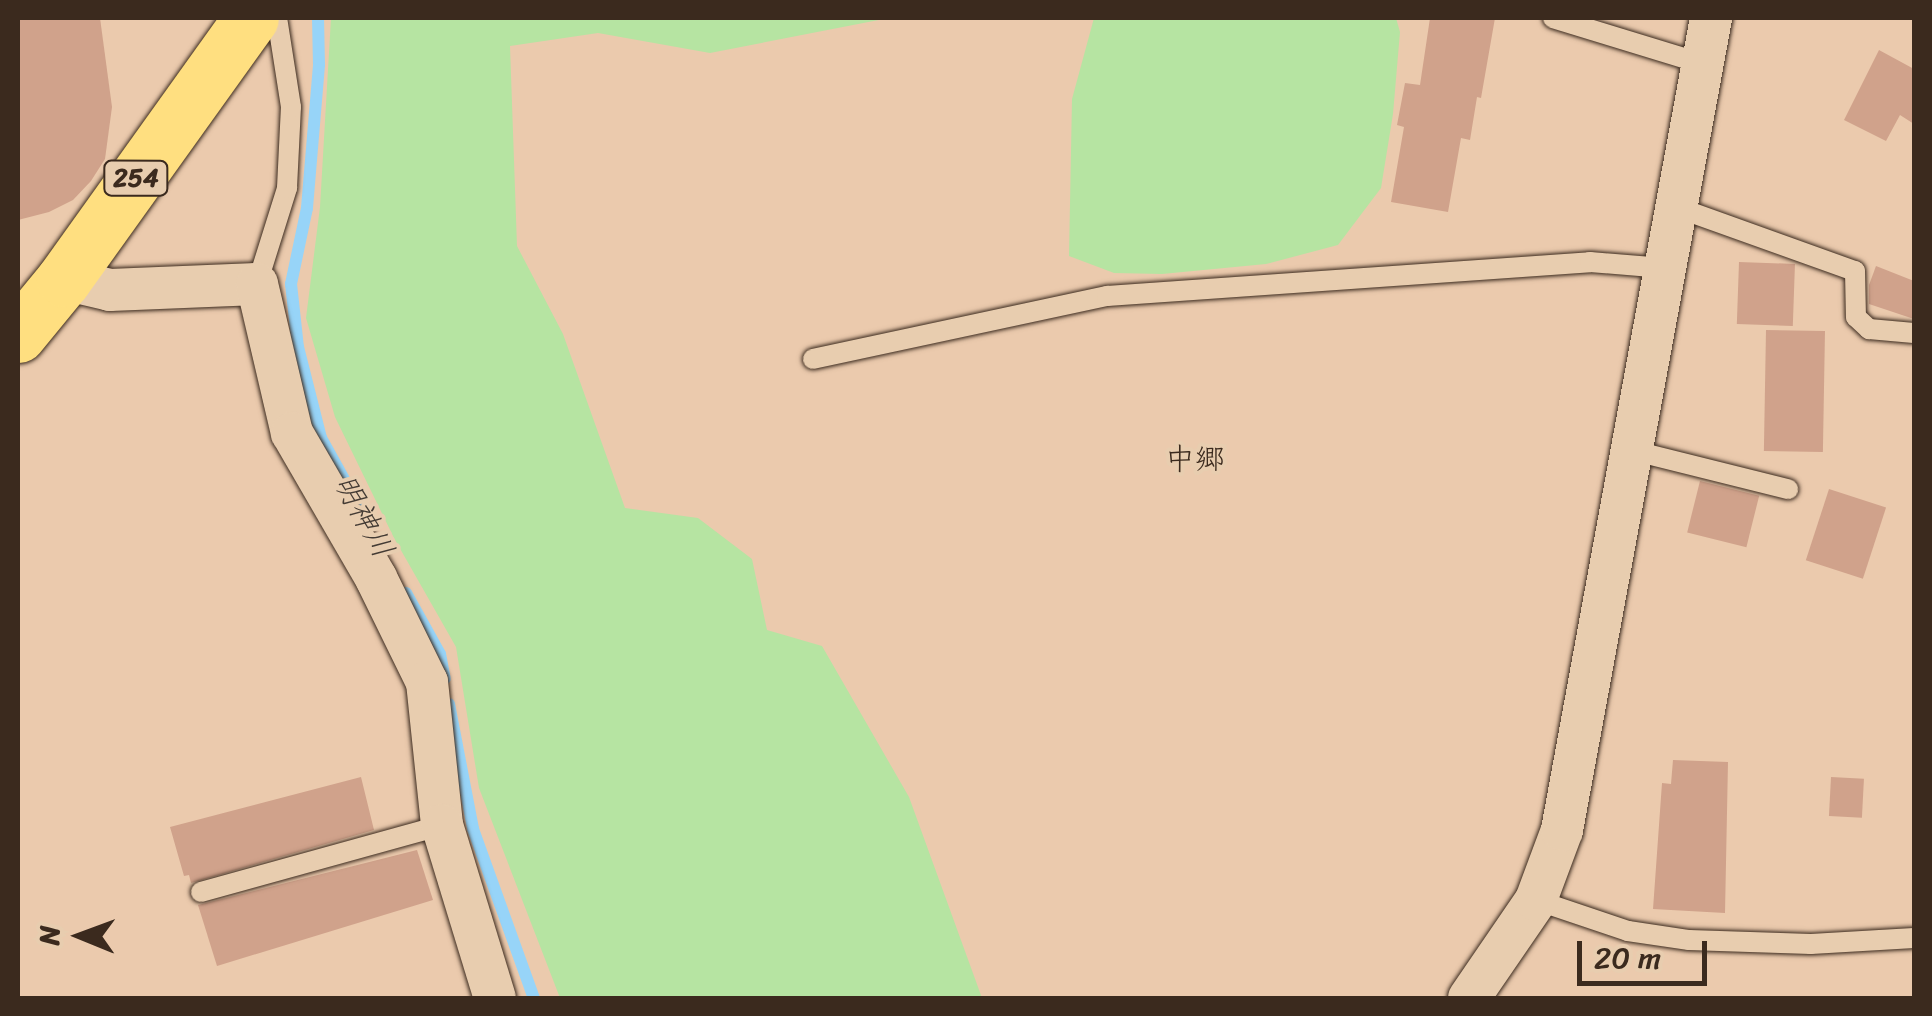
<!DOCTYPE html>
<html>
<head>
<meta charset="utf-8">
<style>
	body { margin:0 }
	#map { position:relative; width:1932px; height:1016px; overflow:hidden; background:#ebcaad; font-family:Sriracha,"Klee One",sans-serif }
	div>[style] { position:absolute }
	.green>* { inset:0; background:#b6e4a2 }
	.stream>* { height:12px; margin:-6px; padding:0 6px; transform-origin:6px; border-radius:6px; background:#97d4f8 }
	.building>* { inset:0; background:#d0a28b; transform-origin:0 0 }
	.roads { filter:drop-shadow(0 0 2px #3b2a1e) drop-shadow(0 0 2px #3b2a1e) }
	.service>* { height:20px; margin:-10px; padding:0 10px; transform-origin:10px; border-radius:10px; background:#e8cdaf }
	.minor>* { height:42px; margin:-21px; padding:0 21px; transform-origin:21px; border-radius:21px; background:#e8cdaf }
	.trunk>* { height:55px; margin:-27.5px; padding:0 27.5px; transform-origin:27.5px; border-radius:27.5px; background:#ffdf80 }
	span { translate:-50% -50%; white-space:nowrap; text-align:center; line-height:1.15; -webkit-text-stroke:8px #e8cdaf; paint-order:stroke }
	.shield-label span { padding:2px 8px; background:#e8cdaf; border:2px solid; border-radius:8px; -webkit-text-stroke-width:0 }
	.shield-label { font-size:25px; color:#3b2a1e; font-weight:700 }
	.neighbourhood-label { font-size:30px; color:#3b2a1e }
	.water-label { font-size:30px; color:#443b34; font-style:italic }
	.frame { position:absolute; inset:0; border:20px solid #3b2a1e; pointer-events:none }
	.north { position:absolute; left:30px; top:886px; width:100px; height:100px; -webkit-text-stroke:8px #e8cdaf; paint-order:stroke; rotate:271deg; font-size:28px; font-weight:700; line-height:40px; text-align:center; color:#3b2a1e }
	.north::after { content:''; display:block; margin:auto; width:35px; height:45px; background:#3b2a1e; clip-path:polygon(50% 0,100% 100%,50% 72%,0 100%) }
	.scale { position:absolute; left:1577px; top:941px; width:130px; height:45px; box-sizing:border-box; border:5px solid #3b2a1e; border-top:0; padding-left:12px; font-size:30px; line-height:35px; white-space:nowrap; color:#3b2a1e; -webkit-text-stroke:8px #e8cdaf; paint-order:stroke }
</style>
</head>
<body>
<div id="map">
	<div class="green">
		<div style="clip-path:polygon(331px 18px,889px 18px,710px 53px,598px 33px,510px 46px,517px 246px,563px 334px,625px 508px,698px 518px,752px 559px,767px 630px,822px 646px,909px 797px,982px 998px,560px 998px,479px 788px,456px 647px,394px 538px,335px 417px,306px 318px,320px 207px)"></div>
		<div style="clip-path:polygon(1094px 18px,1396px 18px,1400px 32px,1393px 114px,1381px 188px,1338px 245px,1266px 264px,1162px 274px,1114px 273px,1069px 256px,1072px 99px)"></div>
	</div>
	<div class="stream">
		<div style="left:318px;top:18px;width:47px;rotate:88.8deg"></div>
		<div style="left:319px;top:65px;width:144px;rotate:94.8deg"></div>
		<div style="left:307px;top:208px;width:78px;rotate:101.9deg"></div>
		<div style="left:291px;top:284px;width:63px;rotate:83.7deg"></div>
		<div style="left:298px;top:347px;width:94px;rotate:75.8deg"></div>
		<div style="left:321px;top:438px;width:93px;rotate:60.9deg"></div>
		<div style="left:406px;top:593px;width:70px;rotate:60.9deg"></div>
		<div style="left:440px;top:654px;width:25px;rotate:79deg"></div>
		<div style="left:449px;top:704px;width:127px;rotate:79.1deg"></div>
		<div style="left:473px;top:829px;width:180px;rotate:70.2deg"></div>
	</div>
	<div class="building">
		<div style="clip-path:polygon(18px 18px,100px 18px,112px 107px,105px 159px,91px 181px,73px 200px,49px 212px,18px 220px)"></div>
		<div style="clip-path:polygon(1430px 18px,1495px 18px,1481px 98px,1477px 97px,1470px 140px,1461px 138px,1448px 212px,1391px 202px,1404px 127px,1397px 125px,1405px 83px,1420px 85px)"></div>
		<div style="clip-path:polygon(1879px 50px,1914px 69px,1914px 124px,1900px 115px,1886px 141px,1844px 120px)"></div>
		<div style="left:1739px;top:262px;width:56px;height:62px;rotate:2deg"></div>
		<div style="clip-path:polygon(1876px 266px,1914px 281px,1914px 319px,1869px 304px,1869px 285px)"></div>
		<div style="left:1766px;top:330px;width:59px;height:121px;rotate:1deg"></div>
		<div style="left:1700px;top:481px;width:61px;height:53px;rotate:14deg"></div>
		<div style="left:1829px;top:489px;width:60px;height:75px;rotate:18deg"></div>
		<div style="clip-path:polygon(1673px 760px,1728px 762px,1725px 913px,1653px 909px,1662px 783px,1671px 784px)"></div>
		<div style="clip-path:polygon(361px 777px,374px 830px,191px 883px,189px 875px,184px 876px,170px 827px)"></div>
		<div style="left:1831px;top:777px;width:33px;height:39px;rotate:3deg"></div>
		<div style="clip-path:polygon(417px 850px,433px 900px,217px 966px,198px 905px)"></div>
	</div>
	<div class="roads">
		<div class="service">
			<div style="left:1553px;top:18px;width:157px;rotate:17deg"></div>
			<div style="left:1676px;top:207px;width:190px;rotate:19.7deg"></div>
			<div style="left:1855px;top:271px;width:46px;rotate:88.8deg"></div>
			<div style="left:1856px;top:317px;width:18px;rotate:43deg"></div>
			<div style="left:1869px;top:329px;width:45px;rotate:5.1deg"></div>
			<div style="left:257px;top:284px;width:101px;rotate:-72.6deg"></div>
			<div style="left:287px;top:188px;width:81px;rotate:-87.2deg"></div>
			<div style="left:291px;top:107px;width:90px;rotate:-98.9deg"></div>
			<div style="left:813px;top:359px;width:301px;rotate:-12.1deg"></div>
			<div style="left:1107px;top:296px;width:484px;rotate:-4deg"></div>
			<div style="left:1590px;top:262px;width:74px;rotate:4.6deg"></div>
			<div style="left:1631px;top:450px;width:162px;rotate:14deg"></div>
			<div style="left:201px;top:892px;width:250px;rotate:-15.5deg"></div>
			<div style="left:1536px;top:900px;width:97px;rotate:18.6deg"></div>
			<div style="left:1628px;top:931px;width:62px;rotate:8.4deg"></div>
			<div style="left:1689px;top:940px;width:122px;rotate:1.9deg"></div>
			<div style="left:1811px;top:944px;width:103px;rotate:-3.3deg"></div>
		</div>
		<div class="minor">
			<div style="left:64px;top:279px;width:47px;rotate:13.4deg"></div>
			<div style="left:110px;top:290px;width:147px;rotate:-2.3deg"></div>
			<div style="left:257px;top:284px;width:153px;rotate:76.8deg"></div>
			<div style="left:292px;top:433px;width:168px;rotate:59.9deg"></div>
			<div style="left:376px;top:578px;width:116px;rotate:63.9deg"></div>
			<div style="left:427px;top:682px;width:144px;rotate:84deg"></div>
			<div style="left:442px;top:825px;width:181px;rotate:73deg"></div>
			<div style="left:1469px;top:998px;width:119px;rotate:-55.6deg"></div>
			<div style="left:1536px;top:900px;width:75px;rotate:-69.6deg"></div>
			<div style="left:1562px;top:830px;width:826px;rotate:-79.6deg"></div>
		</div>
		<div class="trunk">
			<div style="left:18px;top:335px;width:72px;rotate:-50.6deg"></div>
			<div style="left:64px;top:279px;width:321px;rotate:-54.4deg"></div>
		</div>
	</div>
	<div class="shield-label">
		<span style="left:136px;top:178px">254</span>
	</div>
	<div class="neighbourhood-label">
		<span style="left:1195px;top:459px">中郷</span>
	</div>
	<div class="water-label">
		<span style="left:364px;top:516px;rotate:61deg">明神川</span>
	</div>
	<div class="frame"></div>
	<div class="north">N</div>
	<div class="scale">20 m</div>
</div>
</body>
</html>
